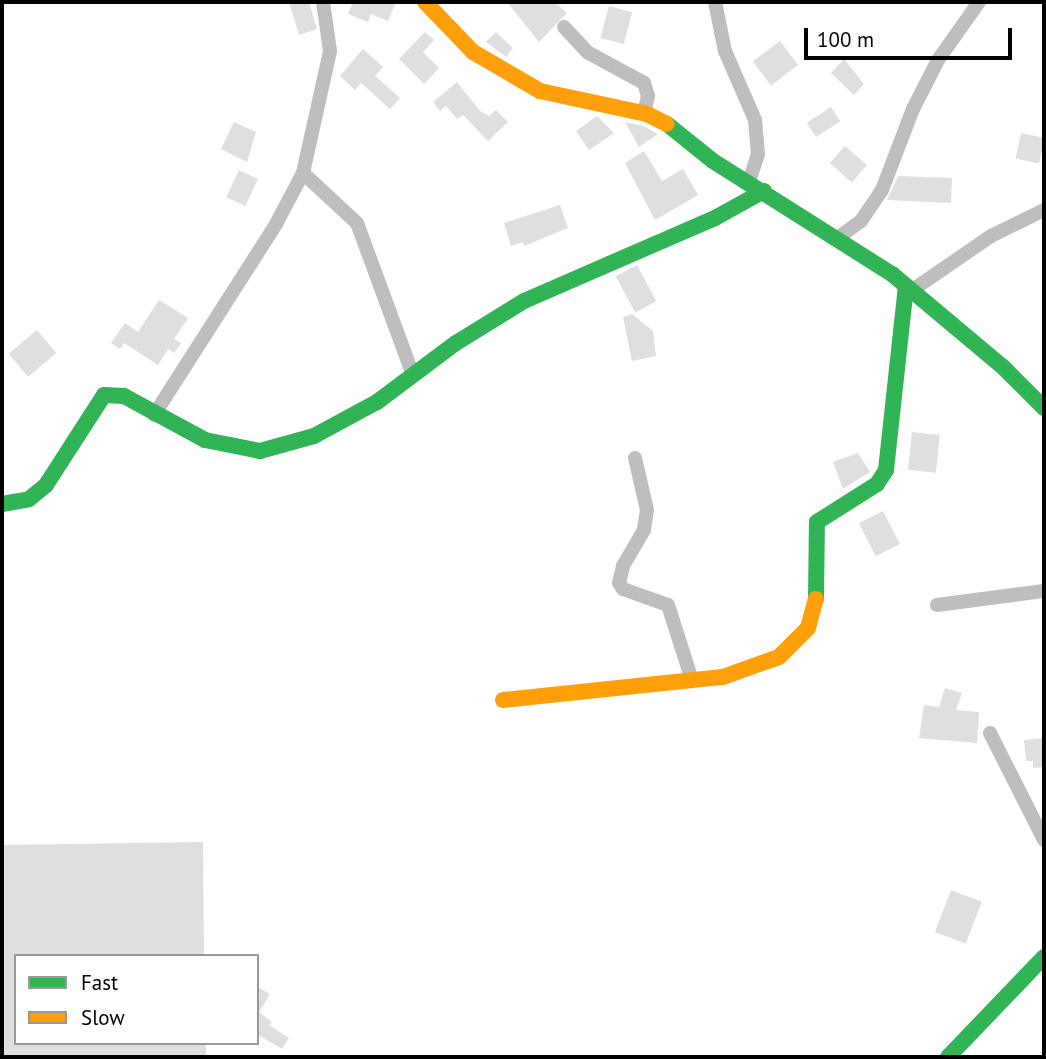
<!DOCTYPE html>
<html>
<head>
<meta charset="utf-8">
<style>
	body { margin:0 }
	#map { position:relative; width:1046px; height:1059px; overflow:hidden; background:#fff; font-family:"PT Sans",sans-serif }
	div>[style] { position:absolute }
	.building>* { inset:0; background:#dfdfdf; transform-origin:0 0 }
	.street>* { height:14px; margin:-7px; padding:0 7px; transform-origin:7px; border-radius:7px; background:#bebebe }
	.fast>* { height:16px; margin:-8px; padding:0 8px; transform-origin:8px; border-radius:8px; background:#30b455 }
	.slow>* { height:16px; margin:-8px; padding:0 8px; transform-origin:8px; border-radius:8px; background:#ff9f0a }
	span { translate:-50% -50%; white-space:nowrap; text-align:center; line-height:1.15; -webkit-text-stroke:5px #fff; paint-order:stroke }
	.frame { position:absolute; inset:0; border:4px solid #000; pointer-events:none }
	.legend { position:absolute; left:14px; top:954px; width:245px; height:91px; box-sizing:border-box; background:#fff; border:2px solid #999; margin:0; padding:9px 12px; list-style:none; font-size:21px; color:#000 }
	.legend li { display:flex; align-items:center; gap:14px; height:35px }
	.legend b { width:35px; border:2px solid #999 }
	.scale { position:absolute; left:804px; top:28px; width:208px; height:32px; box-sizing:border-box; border:4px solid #000; border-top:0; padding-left:9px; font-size:21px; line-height:24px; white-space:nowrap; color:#000; -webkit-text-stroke:5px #fff; paint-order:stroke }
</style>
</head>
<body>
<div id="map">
	<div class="building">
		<div style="clip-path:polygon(289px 2px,309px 2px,317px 29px,299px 35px)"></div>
		<div style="clip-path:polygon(353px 2px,396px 2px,388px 21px,371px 14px,368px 22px,348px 14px)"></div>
		<div style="clip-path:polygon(507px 2px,555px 2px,567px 13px,539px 42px)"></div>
		<div style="left:609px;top:6px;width:24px;height:33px;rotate:15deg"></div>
		<div style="clip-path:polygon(425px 32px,434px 40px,423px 52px,439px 68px,424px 84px,399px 59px)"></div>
		<div style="clip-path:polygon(496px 32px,513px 48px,506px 57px,486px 42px)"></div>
		<div style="left:780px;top:41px;width:30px;height:34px;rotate:53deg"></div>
		<div style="clip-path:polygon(363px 49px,383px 67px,375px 76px,400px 98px,390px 109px,361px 83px,355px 90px,340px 76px)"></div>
		<div style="clip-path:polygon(844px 59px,864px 84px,854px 95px,831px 73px)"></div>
		<div style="clip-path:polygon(457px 82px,480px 111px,489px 116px,496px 110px,508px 122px,488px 141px,463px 115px,457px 119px,446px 106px,440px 111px,433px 102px)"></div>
		<div style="left:831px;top:107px;width:17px;height:29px;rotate:57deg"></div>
		<div style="clip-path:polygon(597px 116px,614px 133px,589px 150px,576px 131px)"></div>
		<div style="clip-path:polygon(234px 122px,256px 132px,247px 162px,221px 149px)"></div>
		<div style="clip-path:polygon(625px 122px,643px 126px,658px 134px,639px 147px)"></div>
		<div style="left:1021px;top:133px;width:24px;height:26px;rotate:12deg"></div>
		<div style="left:845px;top:146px;width:29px;height:23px;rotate:41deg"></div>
		<div style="clip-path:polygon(644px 151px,662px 181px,683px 169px,698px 195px,655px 220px,625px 163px)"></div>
		<div style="left:239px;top:170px;width:21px;height:30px;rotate:25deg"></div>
		<div style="clip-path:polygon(898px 176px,952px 178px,951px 203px,887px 200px)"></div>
		<div style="clip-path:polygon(560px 205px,568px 228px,524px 246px,523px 242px,511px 246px,504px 223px)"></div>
		<div style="left:637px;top:265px;width:41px;height:24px;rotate:62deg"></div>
		<div style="clip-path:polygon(159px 300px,188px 318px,174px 339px,181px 343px,174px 353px,168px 349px,158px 365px,124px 343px,120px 349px,111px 343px,125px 323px,138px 332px)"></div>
		<div style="clip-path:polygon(632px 314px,653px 331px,656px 356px,632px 361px,623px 317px)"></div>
		<div style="left:37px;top:330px;width:30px;height:37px;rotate:50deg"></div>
		<div style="left:912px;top:432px;width:28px;height:38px;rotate:6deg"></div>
		<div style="clip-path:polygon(858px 453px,870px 472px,843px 489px,833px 462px)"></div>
		<div style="left:883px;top:511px;width:37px;height:27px;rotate:63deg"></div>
		<div style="clip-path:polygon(945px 688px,962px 693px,956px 710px,979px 712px,977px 743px,919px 738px,924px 705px,939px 707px)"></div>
		<div style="clip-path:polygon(1044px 738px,1044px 767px,1033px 768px,1033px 761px,1026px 761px,1024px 740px)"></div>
		<div style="clip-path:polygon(203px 842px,204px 956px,16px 956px,16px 1043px,206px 1043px,206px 1057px,2px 1057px,2px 845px)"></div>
		<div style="left:951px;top:890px;width:33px;height:45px;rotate:21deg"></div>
		<div style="clip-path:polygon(257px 987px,270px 994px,259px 1012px,272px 1022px,269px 1025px,289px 1038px,282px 1049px,260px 1036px,257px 1039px)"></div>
	</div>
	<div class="street">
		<div style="left:715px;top:2px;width:50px;rotate:78.5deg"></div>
		<div style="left:725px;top:51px;width:75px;rotate:66.5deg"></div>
		<div style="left:755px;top:120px;width:34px;rotate:85deg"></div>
		<div style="left:758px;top:154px;width:29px;rotate:108deg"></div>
		<div style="left:564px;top:27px;width:34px;rotate:47deg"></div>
		<div style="left:587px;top:52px;width:65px;rotate:28.5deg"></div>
		<div style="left:644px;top:83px;width:14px;rotate:73deg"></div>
		<div style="left:648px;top:96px;width:17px;rotate:103deg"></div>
		<div style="left:303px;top:173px;width:74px;rotate:42.8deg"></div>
		<div style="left:357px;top:223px;width:162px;rotate:69.8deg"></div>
		<div style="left:839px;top:237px;width:27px;rotate:-36deg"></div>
		<div style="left:861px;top:221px;width:37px;rotate:-56deg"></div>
		<div style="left:882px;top:190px;width:87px;rotate:-69.1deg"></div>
		<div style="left:913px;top:109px;width:55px;rotate:-63deg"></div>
		<div style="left:938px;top:60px;width:71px;rotate:-54.7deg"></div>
		<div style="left:911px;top:291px;width:97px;rotate:-34.5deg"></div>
		<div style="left:991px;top:236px;width:59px;rotate:-26.1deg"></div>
		<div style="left:154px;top:415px;width:227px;rotate:-57.4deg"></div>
		<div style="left:276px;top:224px;width:58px;rotate:-62.1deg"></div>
		<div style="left:303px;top:173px;width:125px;rotate:-77.5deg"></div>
		<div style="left:330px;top:51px;width:49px;rotate:-98.1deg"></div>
		<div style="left:635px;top:458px;width:53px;rotate:77deg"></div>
		<div style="left:647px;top:510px;width:20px;rotate:99deg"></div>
		<div style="left:644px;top:530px;width:42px;rotate:120.3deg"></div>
		<div style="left:623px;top:566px;width:17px;rotate:103deg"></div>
		<div style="left:619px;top:583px;width:7px;rotate:56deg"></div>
		<div style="left:623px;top:589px;width:48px;rotate:19.6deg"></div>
		<div style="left:668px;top:605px;width:79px;rotate:72.3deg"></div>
		<div style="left:937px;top:605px;width:108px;rotate:-7.5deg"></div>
		<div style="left:990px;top:733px;width:120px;rotate:63.2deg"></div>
	</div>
	<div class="fast">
		<div style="left:667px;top:124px;width:59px;rotate:38.8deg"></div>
		<div style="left:713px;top:161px;width:212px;rotate:32.3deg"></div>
		<div style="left:892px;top:274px;width:145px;rotate:40deg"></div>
		<div style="left:1003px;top:367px;width:58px;rotate:45deg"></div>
		<div style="left:2px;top:504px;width:27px;rotate:-10deg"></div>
		<div style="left:29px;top:499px;width:22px;rotate:-39deg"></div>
		<div style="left:46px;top:485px;width:107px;rotate:-57.2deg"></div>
		<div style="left:104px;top:395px;width:20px;rotate:3deg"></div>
		<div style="left:124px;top:396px;width:92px;rotate:28.5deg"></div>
		<div style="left:205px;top:440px;width:56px;rotate:11.3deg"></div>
		<div style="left:260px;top:451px;width:56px;rotate:-15.5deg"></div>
		<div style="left:314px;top:436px;width:72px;rotate:-28.4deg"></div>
		<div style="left:377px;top:402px;width:99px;rotate:-36.8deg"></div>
		<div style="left:456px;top:343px;width:80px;rotate:-31.7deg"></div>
		<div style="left:524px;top:301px;width:208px;rotate:-23.5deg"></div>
		<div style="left:715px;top:218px;width:56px;rotate:-28.9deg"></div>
		<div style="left:816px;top:599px;width:77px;rotate:-89.3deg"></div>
		<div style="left:817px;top:522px;width:71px;rotate:-32.3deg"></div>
		<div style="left:877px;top:484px;width:17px;rotate:-57deg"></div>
		<div style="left:886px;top:470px;width:184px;rotate:-83.8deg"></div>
		<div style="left:948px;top:1057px;width:139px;rotate:-46.2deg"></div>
	</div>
	<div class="slow">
		<div style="left:425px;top:2px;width:69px;rotate:46.2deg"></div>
		<div style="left:473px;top:52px;width:78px;rotate:30.2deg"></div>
		<div style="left:540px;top:91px;width:109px;rotate:12.1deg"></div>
		<div style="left:647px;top:114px;width:22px;rotate:27deg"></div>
		<div style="left:503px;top:700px;width:221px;rotate:-6deg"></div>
		<div style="left:723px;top:677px;width:59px;rotate:-19.7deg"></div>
		<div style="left:779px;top:657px;width:41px;rotate:-45deg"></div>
		<div style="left:808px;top:628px;width:30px;rotate:-75deg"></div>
	</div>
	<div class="frame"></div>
	<ul class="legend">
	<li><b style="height:9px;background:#30b455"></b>Fast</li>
	<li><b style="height:9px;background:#ff9f0a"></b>Slow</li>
	</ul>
	<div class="scale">100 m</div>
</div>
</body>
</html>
